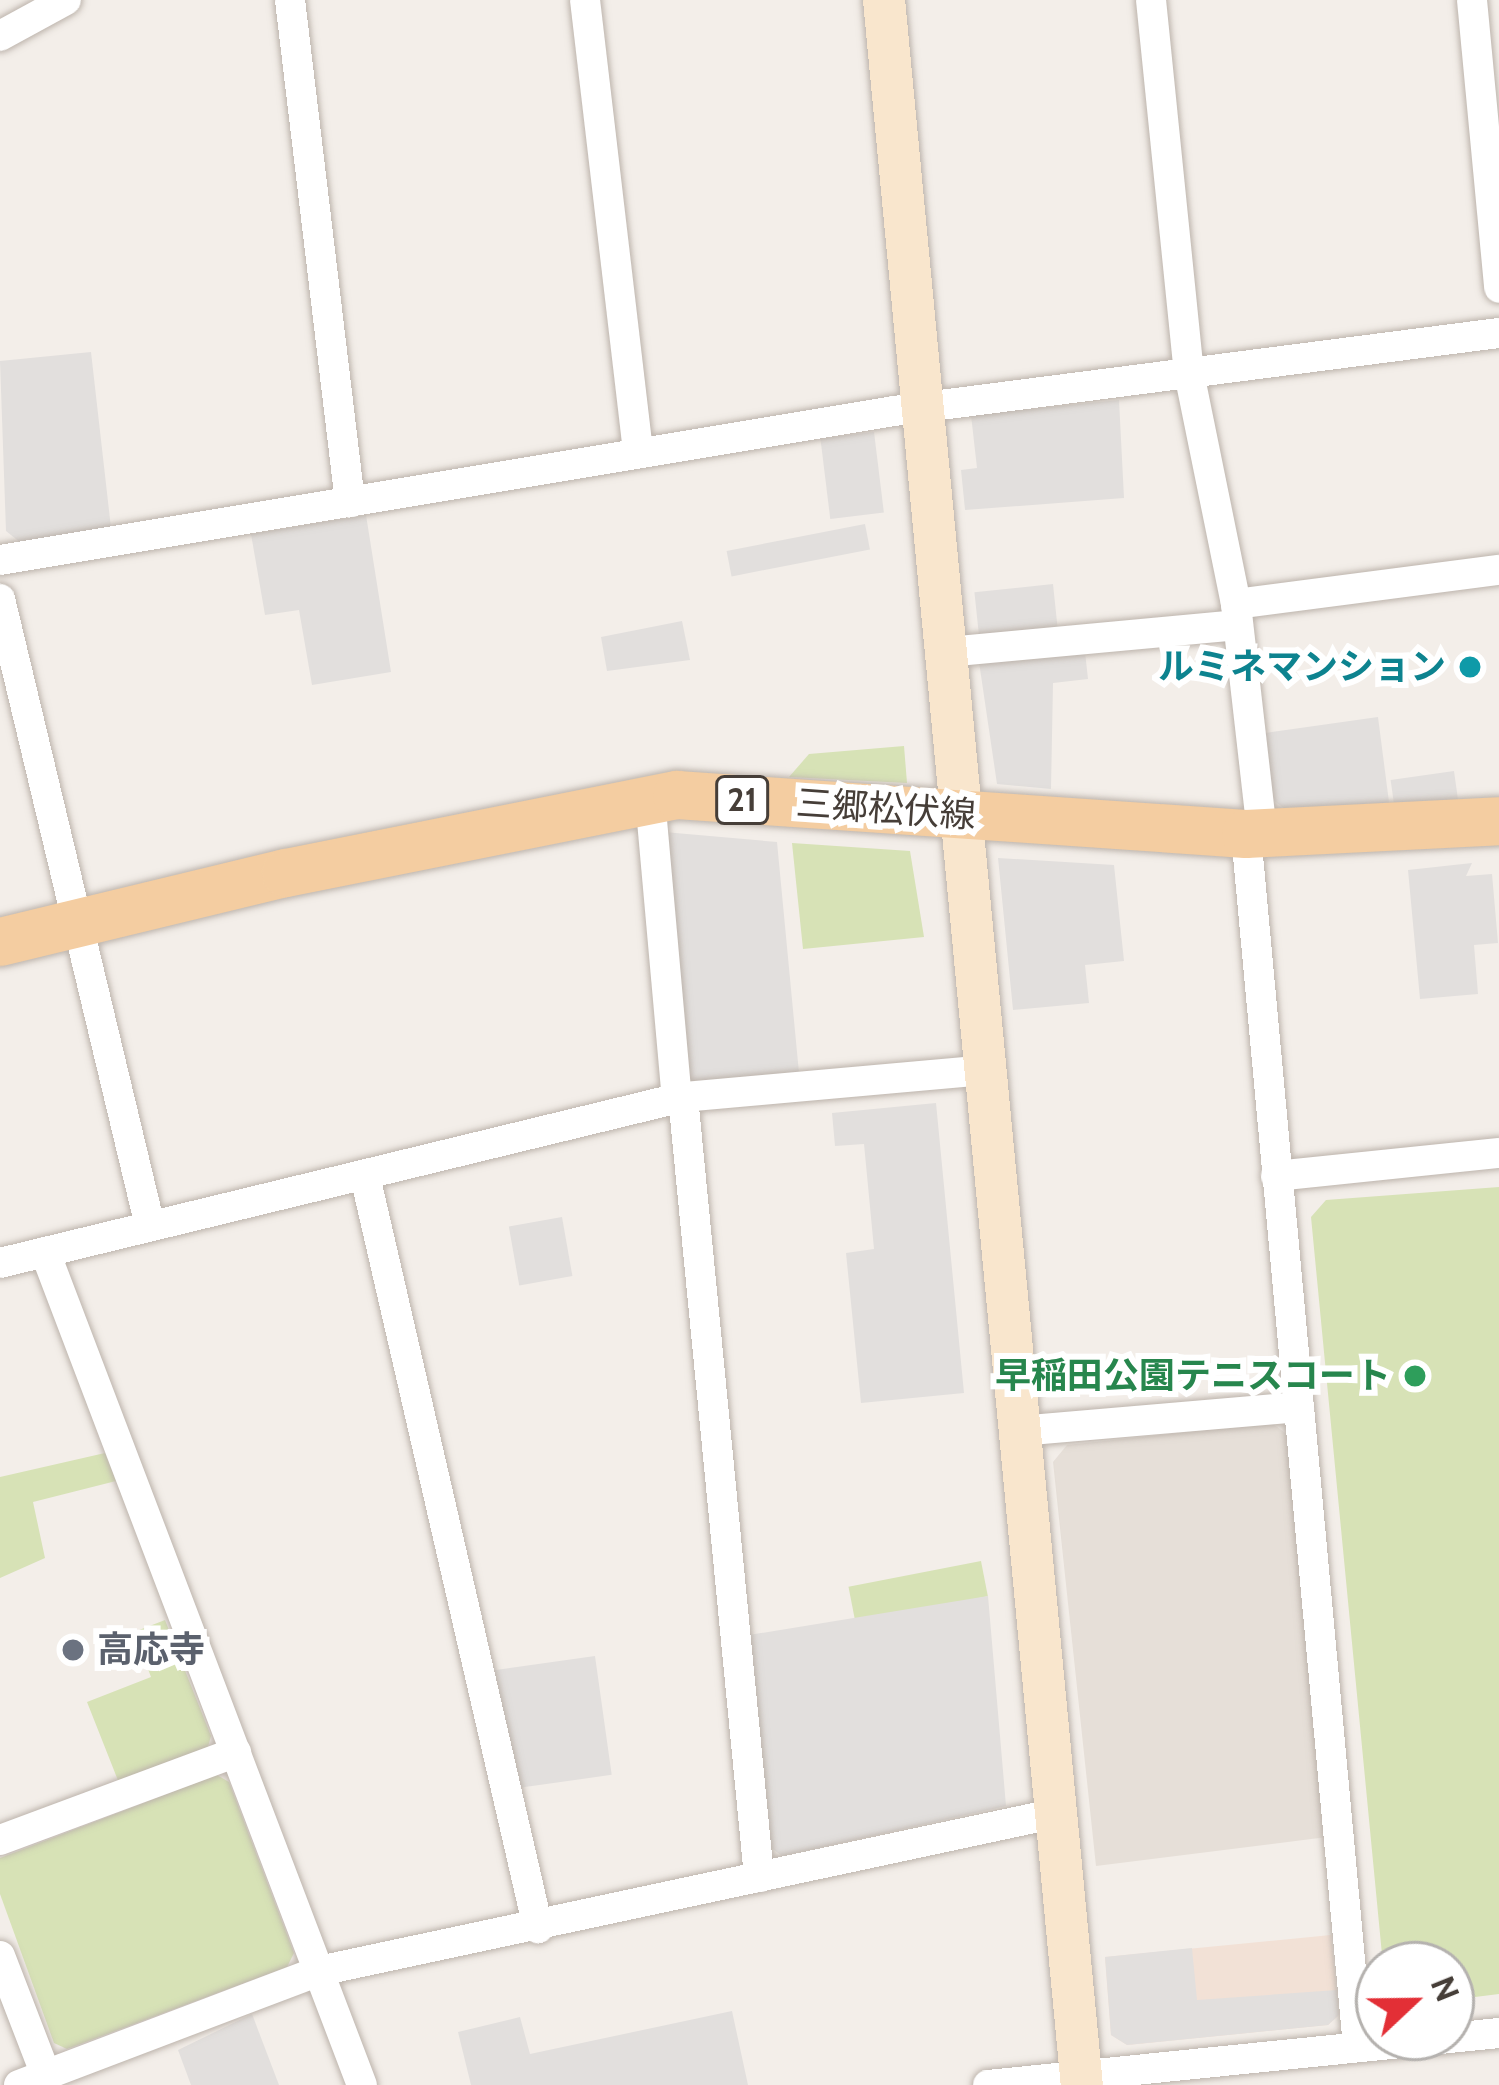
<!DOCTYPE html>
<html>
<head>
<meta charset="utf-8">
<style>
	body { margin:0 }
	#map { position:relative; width:1499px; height:2085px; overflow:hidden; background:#f3eee9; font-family:Cabin,"Noto Sans JP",sans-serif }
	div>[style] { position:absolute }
	.residential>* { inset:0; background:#e6dfd8 }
	.commercial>* { inset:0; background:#f2e1d6 }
	.green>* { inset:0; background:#d7e2b6; transform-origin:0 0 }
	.parking>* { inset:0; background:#e2dfdd; transform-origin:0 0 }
	.roads { filter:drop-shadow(0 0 3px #bdb4ac) drop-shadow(0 0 3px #bdb4ac) }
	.street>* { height:30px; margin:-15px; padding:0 15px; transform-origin:15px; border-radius:15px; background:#fff }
	.secondary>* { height:42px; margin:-21px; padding:0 21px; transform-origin:21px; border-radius:21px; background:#f9e6cd }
	.primary>* { height:48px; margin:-24px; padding:0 24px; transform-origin:24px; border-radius:24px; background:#f4cda1 }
	.dots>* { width:33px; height:33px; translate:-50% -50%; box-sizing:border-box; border:6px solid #fff; border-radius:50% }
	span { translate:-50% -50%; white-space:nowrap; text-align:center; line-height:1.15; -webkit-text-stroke:12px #fff; paint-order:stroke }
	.shield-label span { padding:3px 9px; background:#fff; border:3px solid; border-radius:9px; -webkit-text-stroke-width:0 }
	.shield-label { font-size:33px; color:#463e38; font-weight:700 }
	.culture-label { font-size:36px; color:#0d838f; font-weight:700 }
	.right { translate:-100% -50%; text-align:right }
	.street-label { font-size:36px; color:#463e38 }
	.leisure-label { font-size:36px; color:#27864d; font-weight:700 }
	.worship-label { font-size:36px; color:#5b616d; font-weight:700 }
	.left { translate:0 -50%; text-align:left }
	.north { position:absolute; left:1355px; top:1941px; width:120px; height:120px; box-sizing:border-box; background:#fff; border:3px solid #b5b2af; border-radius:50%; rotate:68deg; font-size:33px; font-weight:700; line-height:48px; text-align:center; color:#463e38 }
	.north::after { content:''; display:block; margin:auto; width:42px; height:54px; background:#e32f36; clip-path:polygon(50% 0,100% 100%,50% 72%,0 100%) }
</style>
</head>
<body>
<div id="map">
	<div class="residential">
		<div style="clip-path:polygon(1272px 1423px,1289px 1436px,1327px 1837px,1096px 1866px,1053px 1462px,1067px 1445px)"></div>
	</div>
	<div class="commercial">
		<div style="clip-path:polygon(1331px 1935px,1339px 2015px,1328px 2025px,1127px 2045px,1111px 2035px,1105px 1957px)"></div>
	</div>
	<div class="green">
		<div style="clip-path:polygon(904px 746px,907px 783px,789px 777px,809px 754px)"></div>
		<div style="clip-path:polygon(792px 843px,910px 851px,924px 937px,803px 949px)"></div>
		<div style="clip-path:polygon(1499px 1187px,1499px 1994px,1451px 2000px,1451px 1965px,1383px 1965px,1311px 1217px,1326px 1200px)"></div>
		<div style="clip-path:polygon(105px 1453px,116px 1481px,33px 1502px,45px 1558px,0 1578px,0 1477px)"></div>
		<div style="left:981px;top:1561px;width:36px;height:135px;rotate:79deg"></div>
		<div style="clip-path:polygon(165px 1620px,211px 1736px,206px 1754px,121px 1788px,87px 1702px,151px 1677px,134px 1632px)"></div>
		<div style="clip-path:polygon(217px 1775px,229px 1782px,294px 1953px,287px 1967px,67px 2049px,54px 2043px,0 1894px,0 1858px)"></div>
	</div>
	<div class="parking">
		<div style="clip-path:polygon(91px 352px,111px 528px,21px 543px,6px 531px,0 361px)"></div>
		<div style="clip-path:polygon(1119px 400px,1124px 498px,965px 510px,961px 470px,977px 468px,971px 415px)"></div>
		<div style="left:874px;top:432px;width:81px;height:54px;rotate:83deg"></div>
		<div style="clip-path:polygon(366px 515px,391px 672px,312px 685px,299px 610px,265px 615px,251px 534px)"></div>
		<div style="left:865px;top:524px;width:26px;height:141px;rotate:79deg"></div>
		<div style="left:1053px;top:584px;width:50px;height:79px;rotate:84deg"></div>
		<div style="clip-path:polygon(682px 621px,690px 660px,607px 671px,601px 637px)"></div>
		<div style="clip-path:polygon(1085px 652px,1088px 679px,1053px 683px,1051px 789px,997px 784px,979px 662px)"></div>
		<div style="clip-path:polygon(1378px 717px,1390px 810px,1289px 812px,1273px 800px,1265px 733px)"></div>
		<div style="left:1454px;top:771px;width:37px;height:64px;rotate:82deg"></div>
		<div style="clip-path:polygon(664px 832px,777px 842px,799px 1073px,695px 1083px,686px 1077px)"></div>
		<div style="clip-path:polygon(998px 858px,1114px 865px,1124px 961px,1085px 965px,1089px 1003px,1013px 1010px)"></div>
		<div style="clip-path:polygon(1472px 863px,1466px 876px,1492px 874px,1498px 943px,1474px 945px,1478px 994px,1420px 999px,1408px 870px)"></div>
		<div style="clip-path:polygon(936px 1103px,964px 1393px,861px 1403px,846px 1253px,874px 1249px,864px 1144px,835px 1146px,832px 1113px)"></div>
		<div style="left:562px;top:1217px;width:60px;height:54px;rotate:80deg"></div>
		<div style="clip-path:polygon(988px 1596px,1006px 1806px,782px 1856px,770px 1847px,749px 1635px)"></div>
		<div style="left:595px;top:1656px;width:120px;height:102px;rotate:82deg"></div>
		<div style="clip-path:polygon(1192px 1948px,1197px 2000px,1337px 1990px,1339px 2015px,1328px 2025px,1127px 2045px,1111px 2035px,1105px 1957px)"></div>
		<div style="clip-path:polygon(732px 2011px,748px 2085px,471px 2085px,458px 2032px,520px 2017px,530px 2054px)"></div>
		<div style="clip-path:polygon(252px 2014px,279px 2085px,191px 2085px,178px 2050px)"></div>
	</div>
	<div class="roads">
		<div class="street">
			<div style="left:290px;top:0;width:506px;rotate:83.18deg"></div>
			<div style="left:585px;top:0;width:456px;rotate:83.3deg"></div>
			<div style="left:1151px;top:0;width:375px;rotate:84.2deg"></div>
			<div style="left:1189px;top:373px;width:236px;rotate:78.5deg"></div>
			<div style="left:1236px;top:604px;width:230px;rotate:83.5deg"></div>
			<div style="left:1472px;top:0;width:289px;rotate:84.6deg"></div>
			<div style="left:0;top:36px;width:75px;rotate:-28.6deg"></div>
			<div style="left:0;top:560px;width:906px;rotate:-9.46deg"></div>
			<div style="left:894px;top:411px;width:610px;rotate:-7.35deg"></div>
			<div style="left:0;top:599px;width:645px;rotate:76.55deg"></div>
			<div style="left:1236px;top:604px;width:265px;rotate:-7.4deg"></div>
			<div style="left:947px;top:652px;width:291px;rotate:-5.3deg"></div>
			<div style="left:650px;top:798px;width:302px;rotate:84.9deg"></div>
			<div style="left:1246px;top:834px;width:1217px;rotate:84.72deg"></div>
			<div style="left:683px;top:1097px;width:784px;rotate:84.43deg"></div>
			<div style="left:365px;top:1176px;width:772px;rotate:77.04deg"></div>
			<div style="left:1276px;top:1176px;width:224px;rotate:-5.9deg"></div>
			<div style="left:45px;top:1252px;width:891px;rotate:69.17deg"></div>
			<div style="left:0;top:1263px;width:703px;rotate:-13.66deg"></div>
			<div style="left:683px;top:1097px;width:302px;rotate:-5.1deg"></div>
			<div style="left:1019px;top:1431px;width:281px;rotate:-4.9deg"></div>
			<div style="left:0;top:1840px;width:252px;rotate:-20.4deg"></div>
			<div style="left:0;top:1956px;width:128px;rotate:68.9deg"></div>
			<div style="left:19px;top:2085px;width:321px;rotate:-20.8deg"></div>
			<div style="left:319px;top:1971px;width:755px;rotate:-12.08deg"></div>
			<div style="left:988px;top:2085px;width:514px;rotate:-5.81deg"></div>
		</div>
		<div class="secondary">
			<div style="left:884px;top:0;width:2094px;rotate:84.58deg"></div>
		</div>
		<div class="primary">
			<div style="left:0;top:942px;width:294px;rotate:-13.6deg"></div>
			<div style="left:286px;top:873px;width:399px;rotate:-11.3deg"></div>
			<div style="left:677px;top:795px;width:570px;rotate:3.92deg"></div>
			<div style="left:1246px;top:834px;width:253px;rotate:-2.9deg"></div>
		</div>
	</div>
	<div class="dots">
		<div style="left:1470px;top:667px;background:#0f9aa8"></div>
		<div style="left:1415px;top:1376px;background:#2e9e5b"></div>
		<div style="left:73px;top:1650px;background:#6b7280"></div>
	</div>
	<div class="shield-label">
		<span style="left:742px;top:800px">21</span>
	</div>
	<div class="culture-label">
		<span class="right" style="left:1446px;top:667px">ルミネマンション</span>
	</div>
	<div class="street-label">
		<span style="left:886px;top:809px;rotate:4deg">三郷松伏線</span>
	</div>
	<div class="leisure-label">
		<span class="right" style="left:1391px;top:1376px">早稲田公園テニスコート</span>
	</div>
	<div class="worship-label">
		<span class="left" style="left:97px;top:1650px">高応寺</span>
	</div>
	<div class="north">N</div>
</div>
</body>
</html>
